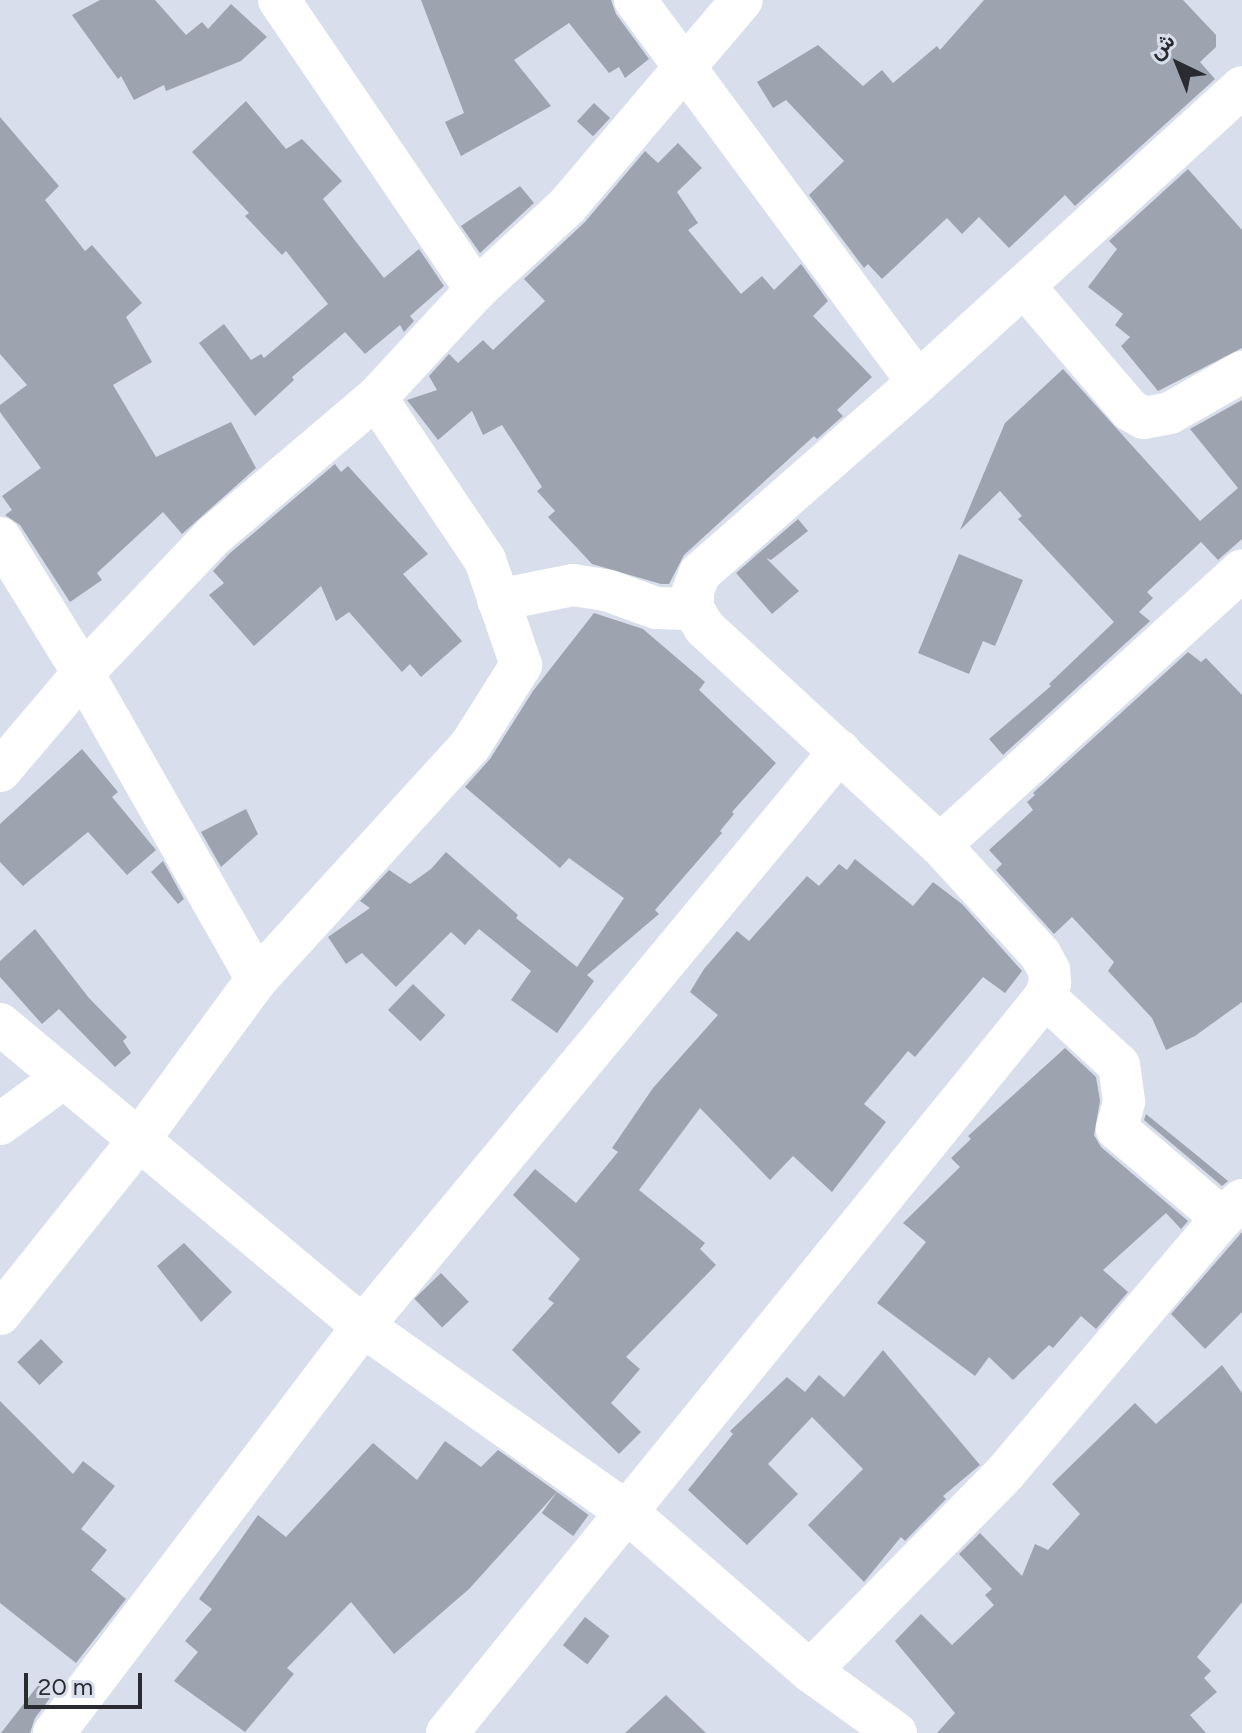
<!DOCTYPE html>
<html>
<head>
<meta charset="utf-8">
<style>
	body { margin:0 }
	#map { position:relative; width:1242px; height:1733px; overflow:hidden; background:#d9deec; font-family:Figtree,Vazirmatn,sans-serif }
	div>[style] { position:absolute }
	.building>* { inset:0; background:#9ea3b0; transform-origin:0 0 }
	.minor>* { height:42px; margin:-21px; padding:0 21px; transform-origin:21px; border-radius:21px; background:#fff }
	span { translate:-50% -50%; white-space:nowrap; text-align:center; line-height:1.15; -webkit-text-stroke:8px #d9deec; paint-order:stroke }
	.north { position:absolute; left:1138px; top:24px; width:80px; height:80px; -webkit-text-stroke:6px #d9deec; paint-order:stroke; rotate:317deg; font-size:22px; font-weight:700; line-height:32px; text-align:center; color:#292b30 }
	.north::after { content:''; display:block; margin:auto; width:28px; height:36px; background:#292b30; clip-path:polygon(50% 0,100% 100%,50% 72%,0 100%) }
	.scale { position:absolute; left:24px; top:1673px; width:118px; height:36px; box-sizing:border-box; border:4px solid #292b30; border-top:0; padding-left:10px; font-size:24px; line-height:28px; white-space:nowrap; color:#292b30; -webkit-text-stroke:6px #d9deec; paint-order:stroke }
</style>
</head>
<body>
<div id="map">
	<div class="building">
		<div style="clip-path:polygon(100px 0,155px 0,186px 35px,202px 22px,208px 29px,231px 4px,267px 37px,241px 61px,166px 91px,164px 85px,134px 100px,121px 76px,118px 79px,72px 15px)"></div>
		<div style="clip-path:polygon(421px 0,611px 0,616px 14px,649px 59px,625px 78px,619px 67px,609px 73px,569px 23px,514px 60px,551px 106px,461px 156px,445px 122px,464px 113px)"></div>
		<div style="clip-path:polygon(984px 0,1183px 0,1216px 35px,1216px 47px,1200px 62px,1215px 79px,1075px 206px,1065px 195px,1009px 248px,979px 217px,962px 234px,947px 218px,882px 279px,868px 264px,864px 268px,809px 195px,844px 161px,786px 100px,773px 108px,757px 82px,818px 45px,863px 86px,882px 70px,893px 83px,937px 46px,940px 50px)"></div>
		<div style="clip-path:polygon(246px 101px,286px 149px,302px 139px,342px 181px,323px 199px,384px 278px,419px 249px,444px 286px,410px 316px,414px 321px,404px 332px,400px 325px,365px 354px,345px 332px,292px 377px,294px 380px,255px 416px,199px 343px,224px 324px,251px 360px,261px 354px,264px 358px,328px 304px,286px 251px,282px 255px,245px 216px,249px 213px,192px 152px)"></div>
		<div style="left:594px;top:103px;width:22px;height:25px;rotate:43deg"></div>
		<div style="clip-path:polygon(0 117px,59px 186px,45px 200px,85px 251px,92px 245px,142px 303px,126px 317px,152px 362px,113px 385px,156px 457px,231px 422px,256px 468px,182px 534px,163px 512px,97px 573px,102px 580px,70px 602px,20px 525px,5px 515px,12px 510px,2px 496px,41px 468px,0 412px,0 405px,27px 385px,0 354px)"></div>
		<div style="clip-path:polygon(678px 143px,702px 168px,677px 192px,698px 223px,688px 230px,741px 294px,762px 276px,774px 290px,801px 264px,828px 301px,813px 316px,872px 377px,837px 410px,843px 416px,817px 439px,814px 436px,684px 555px,669px 584px,661px 584px,592px 564px,548px 517px,555px 511px,537px 491px,542px 487px,502px 425px,483px 435px,472px 411px,438px 440px,407px 400px,437px 390px,429px 376px,449px 354px,458px 363px,483px 340px,493px 350px,545px 301px,524px 279px,585px 222px,645px 151px,658px 163px)"></div>
		<div style="clip-path:polygon(1188px 169px,1242px 230px,1242px 348px,1158px 391px,1121px 346px,1130px 337px,1115px 325px,1123px 314px,1088px 287px,1117px 249px,1109px 241px)"></div>
		<div style="clip-path:polygon(520px 186px,534px 203px,480px 253px,461px 226px)"></div>
		<div style="clip-path:polygon(1063px 369px,1200px 521px,1238px 488px,1190px 429px,1242px 400px,1242px 539px,1218px 560px,1201px 542px,1147px 592px,1153px 598px,1139px 612px,1150px 621px,1003px 755px,989px 739px,1051px 686px,1049px 684px,1114px 622px,1018px 519px,1022px 516px,1000px 491px,960px 530px,1005px 423px)"></div>
		<div style="clip-path:polygon(335px 464px,341px 472px,348px 466px,428px 554px,403px 574px,462px 641px,421px 677px,410px 664px,402px 672px,349px 612px,336px 621px,321px 586px,254px 646px,209px 595px,224px 583px,213px 571px,230px 553px)"></div>
		<div style="clip-path:polygon(798px 519px,808px 531px,771px 560px,766px 558px,799px 591px,772px 614px,736px 573px)"></div>
		<div style="clip-path:polygon(959px 554px,1023px 580px,995px 646px,983px 641px,969px 674px,918px 653px)"></div>
		<div style="clip-path:polygon(594px 613px,643px 629px,705px 682px,699px 690px,776px 763px,732px 812px,734px 814px,720px 831px,722px 833px,655px 910px,659px 914px,587px 975px,594px 981px,557px 1033px,511px 1000px,531px 971px,479px 929px,465px 945px,451px 932px,396px 987px,362px 953px,346px 964px,328px 937px,370px 908px,360px 901px,389px 870px,410px 884px,431px 869px,446px 852px,518px 915px,516px 918px,577px 967px,624px 898px,569px 858px,560px 868px,465px 787px,490px 759px,533px 691px)"></div>
		<div style="clip-path:polygon(1188px 652px,1201px 662px,1206px 658px,1242px 695px,1242px 1002px,1195px 1036px,1166px 1050px,1152px 1018px,1108px 971px,1114px 962px,1072px 917px,1054px 934px,996px 870px,1002px 864px,989px 850px,1033px 810px,1027px 802px,1035px 795px,1033px 793px)"></div>
		<div style="clip-path:polygon(82px 749px,118px 792px,112px 797px,156px 850px,127px 875px,88px 832px,23px 886px,0 862px,0 824px)"></div>
		<div style="clip-path:polygon(246px 809px,258px 834px,221px 867px,201px 832px)"></div>
		<div style="clip-path:polygon(855px 859px,913px 906px,933px 882px,962px 904px,1022px 971px,1005px 993px,983px 977px,915px 1057px,908px 1051px,864px 1104px,886px 1122px,832px 1192px,793px 1156px,770px 1180px,700px 1108px,639px 1190px,705px 1243px,700px 1249px,716px 1265px,626px 1357px,640px 1369px,611px 1403px,641px 1432px,619px 1454px,512px 1350px,554px 1303px,548px 1299px,580px 1259px,513px 1195px,535px 1169px,576px 1203px,618px 1152px,612px 1148px,653px 1088px,718px 1015px,690px 992px,704px 969px,737px 931px,749px 941px,807px 876px,819px 886px,839px 864px,847px 870px)"></div>
		<div style="clip-path:polygon(163px 861px,184px 899px,178px 904px,151px 872px)"></div>
		<div style="clip-path:polygon(35px 929px,89px 998px,127px 1037px,123px 1041px,131px 1053px,115px 1067px,59px 1009px,42px 1024px,0 977px,0 961px)"></div>
		<div style="left:413px;top:984px;width:45px;height:36px;rotate:44deg"></div>
		<div style="clip-path:polygon(1065px 1048px,1096px 1077px,1100px 1101px,1094px 1135px,1101px 1147px,1188px 1221px,1181px 1229px,1166px 1213px,1103px 1270px,1128px 1292px,1096px 1329px,1081px 1316px,1053px 1348px,1049px 1345px,1013px 1380px,989px 1357px,975px 1376px,877px 1303px,926px 1242px,903px 1223px,960px 1167px,951px 1158px,971px 1139px,968px 1136px)"></div>
		<div style="clip-path:polygon(1146px 1114px,1194px 1153px,1228px 1181px,1222px 1186px,1144px 1120px)"></div>
		<div style="clip-path:polygon(1242px 1232px,1242px 1312px,1205px 1349px,1171px 1314px)"></div>
		<div style="clip-path:polygon(184px 1243px,232px 1292px,201px 1322px,157px 1266px)"></div>
		<div style="left:441px;top:1273px;width:40px;height:37px;rotate:46deg"></div>
		<div style="left:41px;top:1339px;width:32px;height:33px;rotate:46deg"></div>
		<div style="clip-path:polygon(883px 1350px,980px 1465px,943px 1496px,946px 1499px,905px 1541px,901px 1537px,864px 1582px,808px 1525px,863px 1469px,812px 1417px,768px 1464px,798px 1494px,747px 1545px,688px 1490px,733px 1434px,730px 1431px,787px 1377px,805px 1392px,819px 1375px,844px 1397px)"></div>
		<div style="clip-path:polygon(1222px 1365px,1242px 1393px,1242px 1602px,1197px 1657px,1211px 1671px,1204px 1678px,1217px 1692px,1190px 1715px,1206px 1733px,937px 1733px,955px 1713px,895px 1641px,921px 1614px,952px 1645px,994px 1605px,985px 1595px,992px 1589px,959px 1554px,980px 1533px,1022px 1576px,1035px 1544px,1048px 1550px,1080px 1514px,1052px 1484px,1135px 1403px,1156px 1424px)"></div>
		<div style="clip-path:polygon(0 1401px,73px 1474px,83px 1461px,115px 1486px,81px 1529px,107px 1550px,91px 1570px,126px 1599px,76px 1663px,0 1603px)"></div>
		<div style="clip-path:polygon(445px 1441px,481px 1467px,498px 1450px,557px 1492px,469px 1589px,394px 1654px,351px 1602px,287px 1668px,294px 1674px,245px 1732px,174px 1681px,198px 1652px,185px 1641px,212px 1609px,199px 1599px,258px 1515px,286px 1537px,373px 1443px,417px 1480px)"></div>
		<div style="left:557px;top:1492px;width:39px;height:26px;rotate:36deg"></div>
		<div style="left:585px;top:1617px;width:31px;height:36px;rotate:38deg"></div>
		<div style="clip-path:polygon(43px 1679px,56px 1690px,35px 1718px,30px 1733px,1px 1733px)"></div>
		<div style="clip-path:polygon(666px 1695px,706px 1733px,625px 1733px)"></div>
	</div>
	<div class="minor">
		<div style="left:279px;top:0;width:351px;rotate:55.8deg"></div>
		<div style="left:635px;top:0;width:475px;rotate:53.5deg"></div>
		<div style="left:1024px;top:286px;width:163px;rotate:49.5deg"></div>
		<div style="left:1130px;top:410px;width:16px;rotate:30deg"></div>
		<div style="left:1144px;top:418px;width:26px;rotate:-11deg"></div>
		<div style="left:1170px;top:413px;width:83px;rotate:-29.7deg"></div>
		<div style="left:0;top:538px;width:158px;rotate:58.4deg"></div>
		<div style="left:83px;top:673px;width:352px;rotate:60.4deg"></div>
		<div style="left:498px;top:600px;width:76px;rotate:-11.3deg"></div>
		<div style="left:573px;top:585px;width:36px;rotate:9deg"></div>
		<div style="left:609px;top:591px;width:50px;rotate:19.9deg"></div>
		<div style="left:656px;top:608px;width:37px;rotate:2deg"></div>
		<div style="left:0;top:771px;width:128px;rotate:-49.7deg"></div>
		<div style="left:83px;top:673px;width:189px;rotate:-46.5deg"></div>
		<div style="left:213px;top:536px;width:214px;rotate:-40.3deg"></div>
		<div style="left:376px;top:398px;width:147px;rotate:-47.2deg"></div>
		<div style="left:476px;top:290px;width:124px;rotate:-42.7deg"></div>
		<div style="left:567px;top:206px;width:270px;rotate:-49.7deg"></div>
		<div style="left:940px;top:845px;width:408px;rotate:-42.3deg"></div>
		<div style="left:1045px;top:997px;width:100px;rotate:42.6deg"></div>
		<div style="left:1119px;top:1065px;width:37px;rotate:82deg"></div>
		<div style="left:1124px;top:1102px;width:28px;rotate:105deg"></div>
		<div style="left:1117px;top:1129px;width:138px;rotate:40.3deg"></div>
		<div style="left:0;top:1024px;width:472px;rotate:39.8deg"></div>
		<div style="left:363px;top:1326px;width:323px;rotate:35.2deg"></div>
		<div style="left:627px;top:1512px;width:242px;rotate:41deg"></div>
		<div style="left:810px;top:1671px;width:106px;rotate:35.8deg"></div>
		<div style="left:0;top:1124px;width:77px;rotate:-36deg"></div>
		<div style="left:0;top:1314px;width:221px;rotate:-51.4deg"></div>
		<div style="left:138px;top:1141px;width:201px;rotate:-53.7deg"></div>
		<div style="left:257px;top:979px;width:316px;rotate:-47.6deg"></div>
		<div style="left:470px;top:746px;width:96px;rotate:-57.8deg"></div>
		<div style="left:521px;top:665px;width:111px;rotate:-108.9deg"></div>
		<div style="left:485px;top:560px;width:195px;rotate:-123.9deg"></div>
		<div style="left:810px;top:1671px;width:278px;rotate:-45.4deg"></div>
		<div style="left:1005px;top:1473px;width:335px;rotate:-49.6deg"></div>
		<div style="left:1222px;top:1218px;width:27px;rotate:-42deg"></div>
		<div style="left:54px;top:1733px;width:511px;rotate:-52.79deg"></div>
		<div style="left:363px;top:1326px;width:747px;rotate:-50.32deg"></div>
		<div style="left:447px;top:1733px;width:948px;rotate:-50.91deg"></div>
		<div style="left:1045px;top:997px;width:15px;rotate:-70deg"></div>
		<div style="left:1050px;top:983px;width:13px;rotate:-94deg"></div>
		<div style="left:1049px;top:970px;width:18px;rotate:-119deg"></div>
		<div style="left:1040px;top:954px;width:148px;rotate:-132.5deg"></div>
		<div style="left:940px;top:845px;width:321px;rotate:-137.3deg"></div>
		<div style="left:704px;top:627px;width:21px;rotate:-121deg"></div>
		<div style="left:693px;top:609px;width:18px;rotate:-90deg"></div>
		<div style="left:693px;top:591px;width:19px;rotate:-69deg"></div>
		<div style="left:700px;top:573px;width:290px;rotate:-41.2deg"></div>
		<div style="left:918px;top:382px;width:438px;rotate:-42.3deg"></div>
	</div>
	<div class="north">ش</div>
	<div class="scale">20 m</div>
</div>
</body>
</html>
